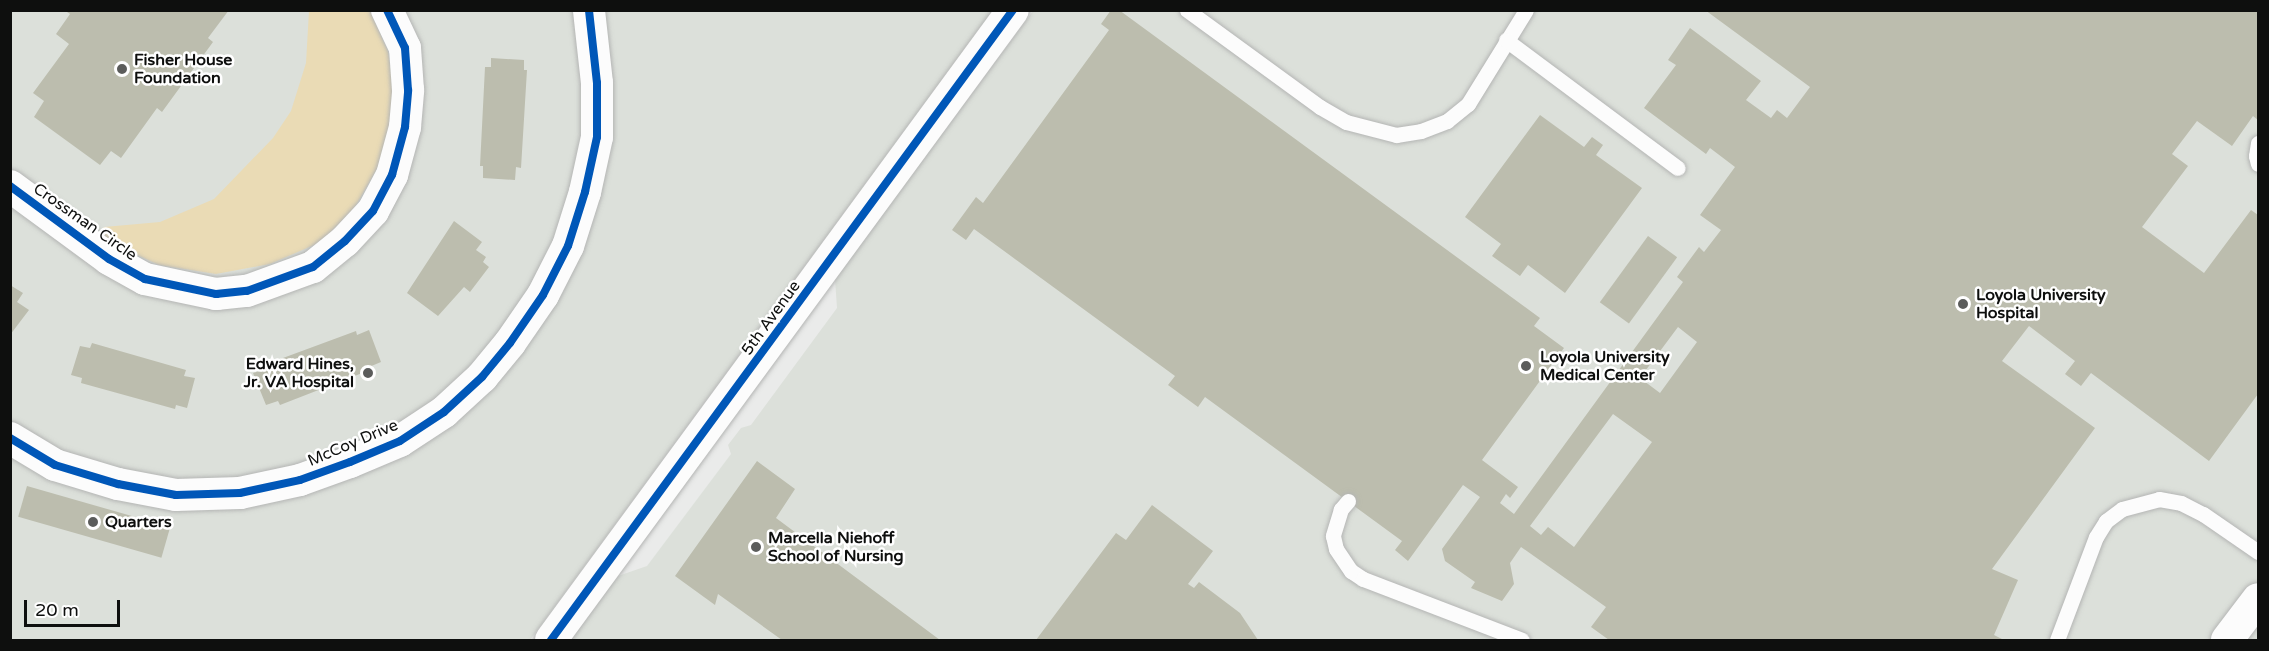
<!DOCTYPE html>
<html>
<head>
<meta charset="utf-8">
<style>
	body { margin:0 }
	#map { position:relative; width:2269px; height:651px; overflow:hidden; background:#eaebea; font-family:"Varela Round",sans-serif }
	div>[style] { position:absolute }
	.built>* { inset:0; background:#dce0da }
	.green>* { inset:0; background:#eadbb5 }
	.building>* { inset:0; background:#bcbdae; transform-origin:0 0 }
	.roads { filter:drop-shadow(0 0 2px #b4b5b4) drop-shadow(0 0 2px #b4b5b4) }
	.lane>* { height:15px; margin:-7.5px; padding:0 7.5px; transform-origin:7.5px; border-radius:7.5px; background:#fcfcfc }
	.street>* { height:32px; margin:-16px; padding:0 16px; transform-origin:16px; border-radius:16px; background:#fcfcfc }
	.cycleway>* { height:8px; margin:-4px; padding:0 4px; transform-origin:4px; border-radius:4px; background:#0057b8 }
	.dots>* { width:16px; height:16px; translate:-50% -50%; box-sizing:border-box; border:3px solid #fff; border-radius:50% }
	span { translate:-50% -50%; white-space:nowrap; text-align:center; line-height:1.15; -webkit-text-stroke:5px #fff; paint-order:stroke }
	.poi-label { font-size:16px; color:#0e0f0e; font-weight:700 }
	.left { translate:0 -50%; text-align:left }
	.right { translate:-100% -50%; text-align:right }
	.street-label { font-size:16px; color:#0e0f0e }
	.frame { position:absolute; inset:0; border:12px solid #0e0f0e; pointer-events:none }
	.scale { position:absolute; left:24px; top:600px; width:96px; height:27px; box-sizing:border-box; border:3px solid #0e0f0e; border-top:0; padding-left:8px; font-size:18px; line-height:21px; white-space:nowrap; color:#0e0f0e; -webkit-text-stroke:4px #fff; paint-order:stroke }
</style>
</head>
<body>
<div id="map">
	<div class="built">
		<div style="clip-path:polygon(10px 11px,992px 11px,530px 640px,11px 640px)"></div>
		<div style="clip-path:polygon(1033px 11px,2258px 11px,2258px 640px,570px 640px,618px 576px,647px 566px,731px 454px,728px 445px,741px 428px,751px 425px,837px 308px,835px 279px)"></div>
	</div>
	<div class="green">
		<div style="clip-path:polygon(309px 11px,370px 11px,388px 52px,396px 102px,383px 158px,355px 207px,321px 242px,270px 264px,216px 274px,159px 265px,109px 242px,100px 233px,104px 227px,160px 222px,214px 199px,273px 138px,291px 111px,306px 63px)"></div>
	</div>
	<div class="building">
		<div style="clip-path:polygon(64px 10px,229px 10px,208px 38px,213px 42px,162px 112px,157px 108px,121px 158px,111px 151px,100px 165px,34px 117px,44px 101px,33px 93px,69px 44px,56px 34px,70px 14px)"></div>
		<div style="clip-path:polygon(evenodd,1111px 10px,1119px 10px,1540px 318px,1534px 326px,1564px 348px,1482px 460px,1518px 487px,1510px 498px,1506px 494px,1500px 503px,1514px 514px,1683px 282px,1677px 277px,1699px 247px,1704px 252px,1721px 230px,1700px 215px,1735px 167px,1710px 148px,1706px 154px,1644px 108px,1676px 65px,1668px 60px,1690px 28px,1761px 81px,1746px 100px,1771px 118px,1777px 110px,1787px 118px,1810px 87px,1705px 10px,2258px 10px,2258px 120px,2253px 116px,2232px 146px,2197px 121px,2172px 154px,2188px 166px,2142px 227px,2204px 273px,2251px 210px,2258px 215px,2258px 394px,2209px 461px,2091px 373px,2081px 386px,2065px 374px,2075px 361px,2029px 326px,2002px 361px,2095px 428px,1992px 569px,2018px 580px,1994px 635px,2004px 640px,1609px 640px,1591px 627px,1606px 607px,1521px 547px,1510px 563px,1514px 584px,1502px 601px,1471px 588px,1475px 582px,1445px 561px,1442px 549px,1480px 497px,1463px 485px,1408px 561px,1395px 550px,1402px 541px,1205px 397px,1198px 407px,1168px 385px,1175px 376px,974px 229px,966px 240px,952px 230px,976px 197px,983px 203px,1109px 30px,1101px 24px,1111px 10px,1678px 327px,1697px 342px,1660px 393px,1640px 378px,1678px 327px,1111px 10px,1613px 414px,1652px 442px,1574px 547px,1548px 527px,1541px 535px,1530px 526px,1613px 414px)"></div>
		<div style="clip-path:polygon(491px 58px,524px 60px,524px 70px,527px 70px,521px 168px,516px 167px,515px 180px,483px 178px,483px 166px,480px 166px,485px 67px,491px 67px)"></div>
		<div style="clip-path:polygon(1540px 115px,1584px 147px,1592px 137px,1603px 145px,1596px 155px,1642px 188px,1565px 293px,1528px 265px,1520px 276px,1492px 256px,1501px 244px,1465px 217px)"></div>
		<div style="clip-path:polygon(454px 221px,482px 242px,476px 250px,486px 257px,483px 262px,489px 267px,470px 292px,464px 287px,438px 316px,407px 293px)"></div>
		<div style="left:1648px;top:236px;width:36px;height:82px;rotate:36deg"></div>
		<div style="clip-path:polygon(10px 285px,23px 293px,17px 302px,29px 310px,10px 335px)"></div>
		<div style="clip-path:polygon(369px 330px,381px 362px,369px 367px,370px 370px,280px 405px,278px 401px,266px 405px,253px 373px,266px 369px,264px 365px,356px 331px,357px 335px)"></div>
		<div style="clip-path:polygon(92px 343px,186px 370px,184px 376px,195px 378px,187px 408px,176px 405px,175px 409px,81px 383px,82px 378px,71px 375px,80px 346px,90px 348px)"></div>
		<div style="clip-path:polygon(757px 461px,795px 489px,776px 518px,940px 640px,782px 640px,718px 594px,715px 605px,675px 576px)"></div>
		<div style="left:27px;top:486px;width:149px;height:32px;rotate:16deg"></div>
		<div style="clip-path:polygon(1152px 505px,1213px 551px,1188px 584px,1194px 588px,1199px 582px,1240px 613px,1258px 640px,1036px 640px,1116px 533px,1126px 540px)"></div>
	</div>
	<div class="roads">
		<div class="lane">
			<div style="left:1187px;top:10px;width:165px;rotate:36.1deg"></div>
			<div style="left:1320px;top:107px;width:30px;rotate:30deg"></div>
			<div style="left:1346px;top:122px;width:52px;rotate:14.6deg"></div>
			<div style="left:1396px;top:135px;width:25px;rotate:-9deg"></div>
			<div style="left:1421px;top:131px;width:28px;rotate:-21deg"></div>
			<div style="left:1447px;top:121px;width:27px;rotate:-39deg"></div>
			<div style="left:1468px;top:104px;width:110px;rotate:-58.3deg"></div>
			<div style="left:1506px;top:40px;width:214px;rotate:36.7deg"></div>
			<div style="left:2258px;top:143px;width:13px;rotate:99deg"></div>
			<div style="left:2256px;top:156px;width:8px;rotate:76deg"></div>
			<div style="left:1348px;top:501px;width:11px;rotate:131deg"></div>
			<div style="left:1341px;top:509px;width:28px;rotate:107deg"></div>
			<div style="left:1333px;top:536px;width:13px;rotate:77deg"></div>
			<div style="left:1336px;top:549px;width:27px;rotate:56deg"></div>
			<div style="left:1351px;top:571px;width:14px;rotate:34deg"></div>
			<div style="left:1363px;top:579px;width:170px;rotate:21deg"></div>
			<div style="left:2057px;top:640px;width:110px;rotate:-69.3deg"></div>
			<div style="left:2096px;top:537px;width:19px;rotate:-58deg"></div>
			<div style="left:2106px;top:521px;width:20px;rotate:-37deg"></div>
			<div style="left:2122px;top:509px;width:38px;rotate:-15deg"></div>
			<div style="left:2159px;top:499px;width:22px;rotate:10deg"></div>
			<div style="left:2181px;top:503px;width:25px;rotate:27deg"></div>
			<div style="left:2203px;top:514px;width:67px;rotate:34.6deg"></div>
		</div>
		<div class="street">
			<div style="left:10px;top:186px;width:123px;rotate:36.4deg"></div>
			<div style="left:109px;top:259px;width:41px;rotate:29.1deg"></div>
			<div style="left:145px;top:279px;width:73px;rotate:11.9deg"></div>
			<div style="left:216px;top:294px;width:31px;rotate:-6deg"></div>
			<div style="left:247px;top:291px;width:70px;rotate:-20deg"></div>
			<div style="left:313px;top:267px;width:41px;rotate:-39.1deg"></div>
			<div style="left:345px;top:241px;width:41px;rotate:-47deg"></div>
			<div style="left:373px;top:211px;width:41px;rotate:-62.2deg"></div>
			<div style="left:392px;top:175px;width:50px;rotate:-74.8deg"></div>
			<div style="left:405px;top:127px;width:37px;rotate:-85deg"></div>
			<div style="left:408px;top:90px;width:42px;rotate:-94.1deg"></div>
			<div style="left:405px;top:48px;width:42px;rotate:-115.3deg"></div>
			<div style="left:10px;top:438px;width:52px;rotate:31deg"></div>
			<div style="left:55px;top:465px;width:66px;rotate:16.8deg"></div>
			<div style="left:118px;top:484px;width:59px;rotate:10.7deg"></div>
			<div style="left:176px;top:495px;width:64px;rotate:-1.8deg"></div>
			<div style="left:240px;top:493px;width:61px;rotate:-12.2deg"></div>
			<div style="left:300px;top:480px;width:53px;rotate:-19.8deg"></div>
			<div style="left:350px;top:462px;width:54px;rotate:-22.8deg"></div>
			<div style="left:400px;top:441px;width:53px;rotate:-33.4deg"></div>
			<div style="left:444px;top:412px;width:52px;rotate:-42.6deg"></div>
			<div style="left:482px;top:377px;width:44px;rotate:-50.5deg"></div>
			<div style="left:510px;top:343px;width:58px;rotate:-55.5deg"></div>
			<div style="left:543px;top:295px;width:55px;rotate:-63deg"></div>
			<div style="left:568px;top:246px;width:57px;rotate:-72.5deg"></div>
			<div style="left:585px;top:192px;width:56px;rotate:-77.7deg"></div>
			<div style="left:597px;top:137px;width:54px;rotate:-90deg"></div>
			<div style="left:597px;top:83px;width:73px;rotate:-96.3deg"></div>
			<div style="left:551px;top:640px;width:781px;rotate:-53.75deg"></div>
			<div style="left:2227px;top:640px;width:51px;rotate:-52.9deg"></div>
		</div>
	</div>
	<div class="cycleway">
		<div style="left:10px;top:186px;width:123px;rotate:36.4deg"></div>
		<div style="left:109px;top:259px;width:41px;rotate:29.1deg"></div>
		<div style="left:145px;top:279px;width:73px;rotate:11.9deg"></div>
		<div style="left:216px;top:294px;width:31px;rotate:-6deg"></div>
		<div style="left:247px;top:291px;width:70px;rotate:-20deg"></div>
		<div style="left:313px;top:267px;width:41px;rotate:-39.1deg"></div>
		<div style="left:345px;top:241px;width:41px;rotate:-47deg"></div>
		<div style="left:373px;top:211px;width:41px;rotate:-62.2deg"></div>
		<div style="left:392px;top:175px;width:50px;rotate:-74.8deg"></div>
		<div style="left:405px;top:127px;width:37px;rotate:-85deg"></div>
		<div style="left:408px;top:90px;width:42px;rotate:-94.1deg"></div>
		<div style="left:405px;top:48px;width:42px;rotate:-115.3deg"></div>
		<div style="left:10px;top:438px;width:52px;rotate:31deg"></div>
		<div style="left:55px;top:465px;width:66px;rotate:16.8deg"></div>
		<div style="left:118px;top:484px;width:59px;rotate:10.7deg"></div>
		<div style="left:176px;top:495px;width:64px;rotate:-1.8deg"></div>
		<div style="left:240px;top:493px;width:61px;rotate:-12.2deg"></div>
		<div style="left:300px;top:480px;width:53px;rotate:-19.8deg"></div>
		<div style="left:350px;top:462px;width:54px;rotate:-22.8deg"></div>
		<div style="left:400px;top:441px;width:53px;rotate:-33.4deg"></div>
		<div style="left:444px;top:412px;width:52px;rotate:-42.6deg"></div>
		<div style="left:482px;top:377px;width:44px;rotate:-50.5deg"></div>
		<div style="left:510px;top:343px;width:58px;rotate:-55.5deg"></div>
		<div style="left:543px;top:295px;width:55px;rotate:-63deg"></div>
		<div style="left:568px;top:246px;width:57px;rotate:-72.5deg"></div>
		<div style="left:585px;top:192px;width:56px;rotate:-77.7deg"></div>
		<div style="left:597px;top:137px;width:54px;rotate:-90deg"></div>
		<div style="left:597px;top:83px;width:73px;rotate:-96.3deg"></div>
		<div style="left:551px;top:640px;width:781px;rotate:-53.75deg"></div>
	</div>
	<div class="dots">
		<div style="left:122px;top:69px;background:#5b5c5b"></div>
		<div style="left:1963px;top:304px;background:#5b5c5b"></div>
		<div style="left:1526px;top:366px;background:#5b5c5b"></div>
		<div style="left:368px;top:373px;background:#5b5c5b"></div>
		<div style="left:93px;top:522px;background:#5b5c5b"></div>
		<div style="left:756px;top:547px;background:#5b5c5b"></div>
	</div>
	<div class="poi-label">
		<span class="left" style="left:134px;top:69px">Fisher House<br>Foundation</span>
		<span class="left" style="left:1976px;top:304px">Loyola University<br>Hospital</span>
		<span class="left" style="left:1540px;top:366px">Loyola University<br>Medical Center</span>
		<span class="right" style="left:354px;top:373px">Edward Hines,<br>Jr. VA Hospital</span>
		<span class="left" style="left:105px;top:522px">Quarters</span>
		<span class="left" style="left:768px;top:547px">Marcella Niehoff<br>School of Nursing</span>
	</div>
	<div class="street-label">
		<span style="left:85px;top:222px;rotate:35deg">Crossman Circle</span>
		<span style="left:771px;top:318px;rotate:-54deg">5th Avenue</span>
		<span style="left:353px;top:443px;rotate:-23deg">McCoy Drive</span>
	</div>
	<div class="frame"></div>
	<div class="scale">20 m</div>
</div>
</body>
</html>
